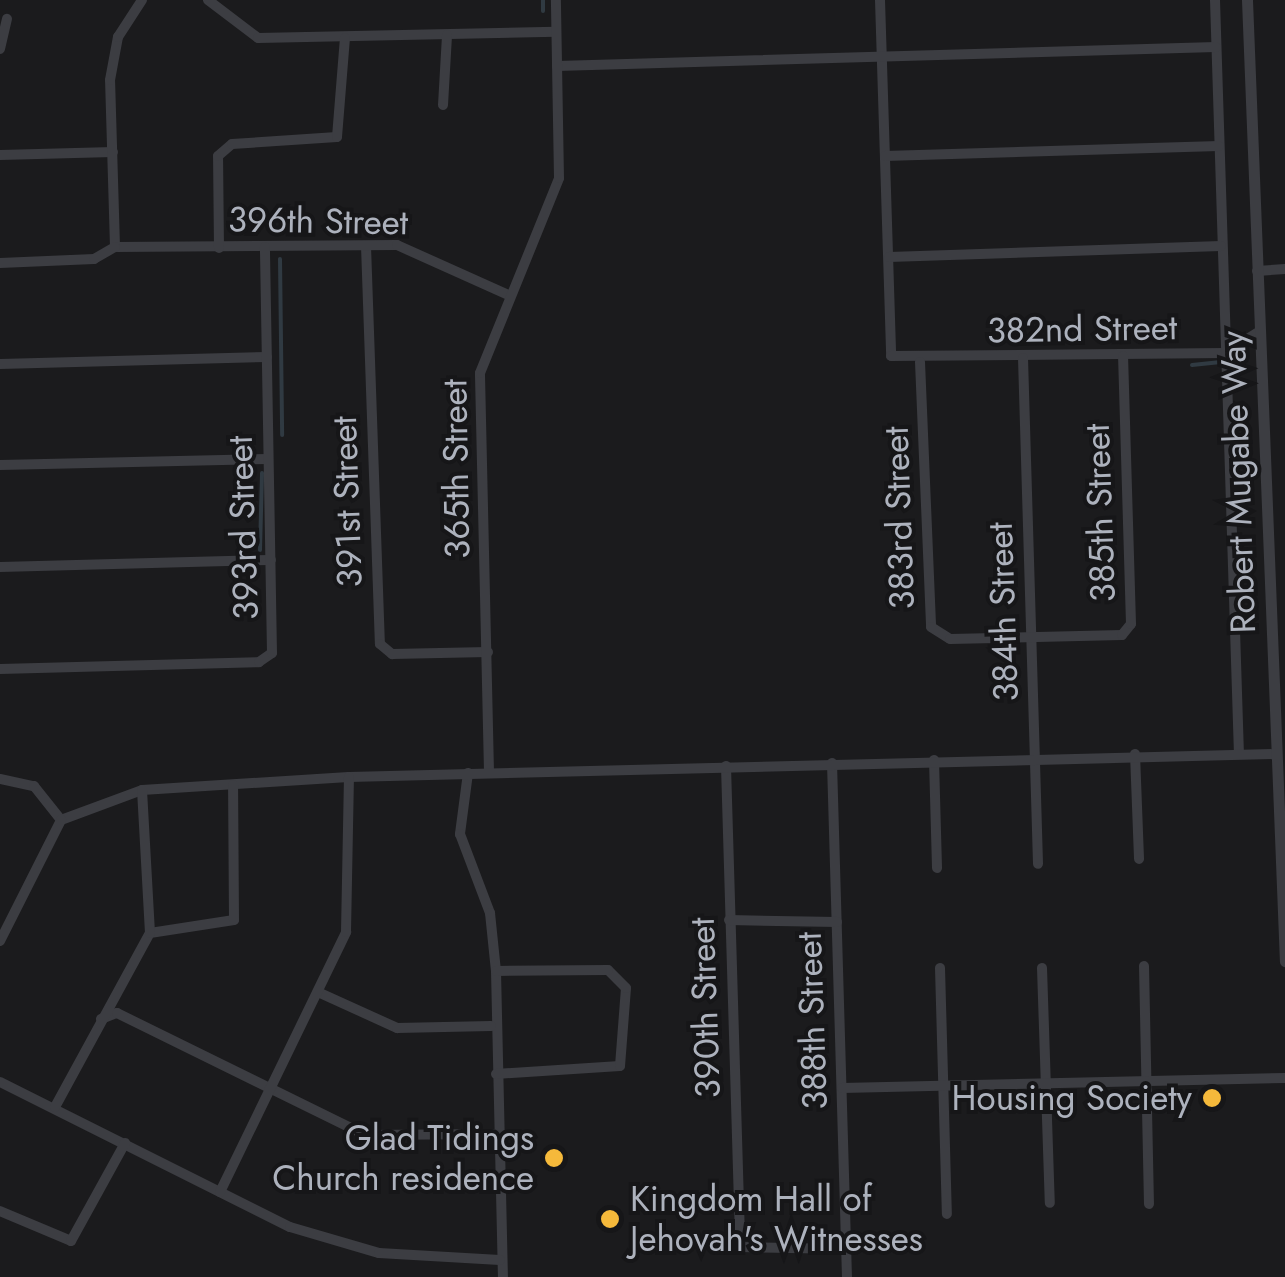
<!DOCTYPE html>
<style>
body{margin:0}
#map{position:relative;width:1285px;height:1277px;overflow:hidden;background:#1b1b1d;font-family:Jost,sans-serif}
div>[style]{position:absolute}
.stream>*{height:4px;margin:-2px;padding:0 2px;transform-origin:2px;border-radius:2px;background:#303a42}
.minor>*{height:10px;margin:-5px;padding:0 5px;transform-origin:5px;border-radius:5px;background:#3c3d42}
.tertiary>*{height:11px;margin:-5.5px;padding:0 5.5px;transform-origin:5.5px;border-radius:5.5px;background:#3c3d42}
.dots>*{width:28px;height:28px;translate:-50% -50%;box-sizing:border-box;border:5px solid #161618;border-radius:50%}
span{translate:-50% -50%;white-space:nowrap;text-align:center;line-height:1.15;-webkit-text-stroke:8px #161618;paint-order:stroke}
.street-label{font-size:35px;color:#adb2bd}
.poi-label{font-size:35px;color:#adb2bd}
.right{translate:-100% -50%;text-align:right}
.left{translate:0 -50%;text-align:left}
</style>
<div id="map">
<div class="stream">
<div style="left:543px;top:11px;width:11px;rotate:-90deg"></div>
<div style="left:280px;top:259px;width:176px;rotate:89.3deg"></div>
<div style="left:1192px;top:365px;width:29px;rotate:-6deg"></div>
<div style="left:260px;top:550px;width:77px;rotate:-88.5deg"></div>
</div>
<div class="minor">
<div style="left:208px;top:0;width:63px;rotate:37.2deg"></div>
<div style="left:258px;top:38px;width:298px;rotate:-1.2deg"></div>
<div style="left:880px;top:0;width:356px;rotate:88.2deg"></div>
<div style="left:891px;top:356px;width:334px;rotate:-0.5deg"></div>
<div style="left:1225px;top:353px;width:41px;rotate:-32.2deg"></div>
<div style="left:1215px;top:0;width:754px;rotate:88.18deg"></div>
<div style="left:0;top:49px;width:31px;rotate:-77deg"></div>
<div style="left:557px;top:66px;width:659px;rotate:-1.65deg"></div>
<div style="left:443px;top:105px;width:70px;rotate:-86.7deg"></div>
<div style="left:0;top:155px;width:113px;rotate:-1.5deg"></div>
<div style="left:885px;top:156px;width:334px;rotate:-1.7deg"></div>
<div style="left:366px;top:246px;width:398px;rotate:88deg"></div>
<div style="left:380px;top:644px;width:16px;rotate:40deg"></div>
<div style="left:392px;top:654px;width:96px;rotate:-1.2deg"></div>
<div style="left:115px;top:247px;width:282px;rotate:-0.4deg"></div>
<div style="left:397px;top:245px;width:122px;rotate:24.2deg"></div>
<div style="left:115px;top:247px;width:167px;rotate:-91.7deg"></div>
<div style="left:110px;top:80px;width:44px;rotate:-79.5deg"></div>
<div style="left:118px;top:37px;width:44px;rotate:-57deg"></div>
<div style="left:219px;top:248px;width:92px;rotate:-90.6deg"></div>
<div style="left:218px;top:156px;width:18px;rotate:-41deg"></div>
<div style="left:232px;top:144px;width:105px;rotate:-3.8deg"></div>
<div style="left:337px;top:137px;width:99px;rotate:-85.4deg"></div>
<div style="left:889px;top:257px;width:332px;rotate:-1.9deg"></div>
<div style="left:0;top:263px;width:94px;rotate:-2.4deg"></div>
<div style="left:94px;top:259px;width:24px;rotate:-30deg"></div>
<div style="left:1257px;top:271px;width:28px;rotate:-4deg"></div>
<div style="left:1023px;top:358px;width:506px;rotate:88.3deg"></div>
<div style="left:920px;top:362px;width:265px;rotate:87.6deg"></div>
<div style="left:931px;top:627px;width:22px;rotate:32deg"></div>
<div style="left:950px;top:639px;width:172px;rotate:-1.3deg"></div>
<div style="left:1122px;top:635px;width:14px;rotate:-51deg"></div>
<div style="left:1131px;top:624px;width:268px;rotate:-91.7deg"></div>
<div style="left:0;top:364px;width:267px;rotate:-1.5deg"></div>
<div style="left:0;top:465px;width:268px;rotate:-1.3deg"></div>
<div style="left:0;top:567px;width:271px;rotate:-1.5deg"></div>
<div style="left:0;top:669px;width:259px;rotate:-1.5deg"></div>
<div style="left:259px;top:662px;width:16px;rotate:-35deg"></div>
<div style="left:272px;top:653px;width:406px;rotate:-91deg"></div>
<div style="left:1135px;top:754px;width:105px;rotate:87.8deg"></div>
<div style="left:934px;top:760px;width:108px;rotate:88.4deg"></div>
<div style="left:832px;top:763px;width:514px;rotate:88.33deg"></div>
<div style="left:726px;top:766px;width:481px;rotate:88.3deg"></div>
<div style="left:740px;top:1247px;width:106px;rotate:1.1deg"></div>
<div style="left:489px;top:772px;width:399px;rotate:-91.3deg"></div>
<div style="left:480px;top:373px;width:210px;rotate:-67.9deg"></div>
<div style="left:559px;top:178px;width:178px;rotate:-91deg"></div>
<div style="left:468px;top:773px;width:62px;rotate:97.5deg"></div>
<div style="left:460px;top:834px;width:85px;rotate:69.2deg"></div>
<div style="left:490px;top:913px;width:58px;rotate:84.1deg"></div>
<div style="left:496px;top:971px;width:306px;rotate:88.7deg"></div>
<div style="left:0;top:779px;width:35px;rotate:12deg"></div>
<div style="left:34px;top:786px;width:43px;rotate:51.5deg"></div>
<div style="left:61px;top:820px;width:86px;rotate:-20.3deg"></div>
<div style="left:142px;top:790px;width:207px;rotate:-3.6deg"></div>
<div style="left:349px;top:777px;width:927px;rotate:-1.42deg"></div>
<div style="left:729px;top:920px;width:108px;rotate:1.1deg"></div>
<div style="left:150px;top:933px;width:85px;rotate:-8.8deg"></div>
<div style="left:234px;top:920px;width:135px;rotate:-90.4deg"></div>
<div style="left:0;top:941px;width:136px;rotate:-63.2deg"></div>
<div style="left:1144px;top:966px;width:238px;rotate:88.8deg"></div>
<div style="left:940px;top:968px;width:246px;rotate:88.4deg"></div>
<div style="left:1042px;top:968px;width:235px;rotate:88.1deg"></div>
<div style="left:320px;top:993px;width:85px;rotate:24.4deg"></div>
<div style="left:397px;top:1028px;width:94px;rotate:-1.2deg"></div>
<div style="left:101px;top:1019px;width:17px;rotate:-21deg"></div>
<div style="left:117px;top:1013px;width:276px;rotate:26.2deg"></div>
<div style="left:365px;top:1135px;width:130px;rotate:-0.4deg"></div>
<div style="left:496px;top:1074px;width:124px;rotate:-3.7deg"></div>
<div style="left:620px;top:1066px;width:78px;rotate:-85.6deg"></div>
<div style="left:626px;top:988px;width:25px;rotate:-135deg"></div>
<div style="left:608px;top:970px;width:112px;rotate:179.5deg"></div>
<div style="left:0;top:1082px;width:324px;rotate:26.6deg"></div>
<div style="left:290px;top:1227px;width:93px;rotate:16.3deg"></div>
<div style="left:379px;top:1253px;width:121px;rotate:3.3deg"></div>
<div style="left:842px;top:1088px;width:443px;rotate:-1.3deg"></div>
<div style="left:55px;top:1107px;width:198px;rotate:-61.4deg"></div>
<div style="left:150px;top:933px;width:143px;rotate:-93.2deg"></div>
<div style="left:220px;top:1192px;width:289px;rotate:-64.1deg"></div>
<div style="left:346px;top:932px;width:155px;rotate:-88.9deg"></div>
<div style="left:0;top:1211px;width:77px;rotate:22.9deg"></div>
<div style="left:71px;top:1241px;width:112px;rotate:-61.1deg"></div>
</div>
<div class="tertiary">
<div style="left:1247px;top:0;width:962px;rotate:87.74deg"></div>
</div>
<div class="dots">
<div style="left:1212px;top:1098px;background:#f5b93b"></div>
<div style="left:554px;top:1158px;background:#f5b93b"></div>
<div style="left:610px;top:1219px;background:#f5b93b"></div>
</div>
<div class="street-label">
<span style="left:318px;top:221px;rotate:1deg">396th Street</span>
<span style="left:1082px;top:329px;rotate:-1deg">382nd Street</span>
<span style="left:456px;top:469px;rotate:-91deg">365th Street</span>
<span style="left:1238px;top:482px;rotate:-92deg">Robert Mugabe Way</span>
<span style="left:347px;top:502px;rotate:-92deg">391st Street</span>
<span style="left:1100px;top:513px;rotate:-92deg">385th Street</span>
<span style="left:899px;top:518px;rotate:-92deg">383rd Street</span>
<span style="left:243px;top:528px;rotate:-92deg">393rd Street</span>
<span style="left:1003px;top:612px;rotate:-92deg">384th Street</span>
<span style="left:705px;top:1008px;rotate:-92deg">390th Street</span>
<span style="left:812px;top:1021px;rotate:-92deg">388th Street</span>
</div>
<div class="poi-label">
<span class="right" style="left:1192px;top:1098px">Housing Society</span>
<span class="right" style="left:534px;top:1158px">Glad Tidings<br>Church residence</span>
<span class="left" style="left:630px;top:1219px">Kingdom Hall of<br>Jehovah's Witnesses</span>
</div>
</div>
